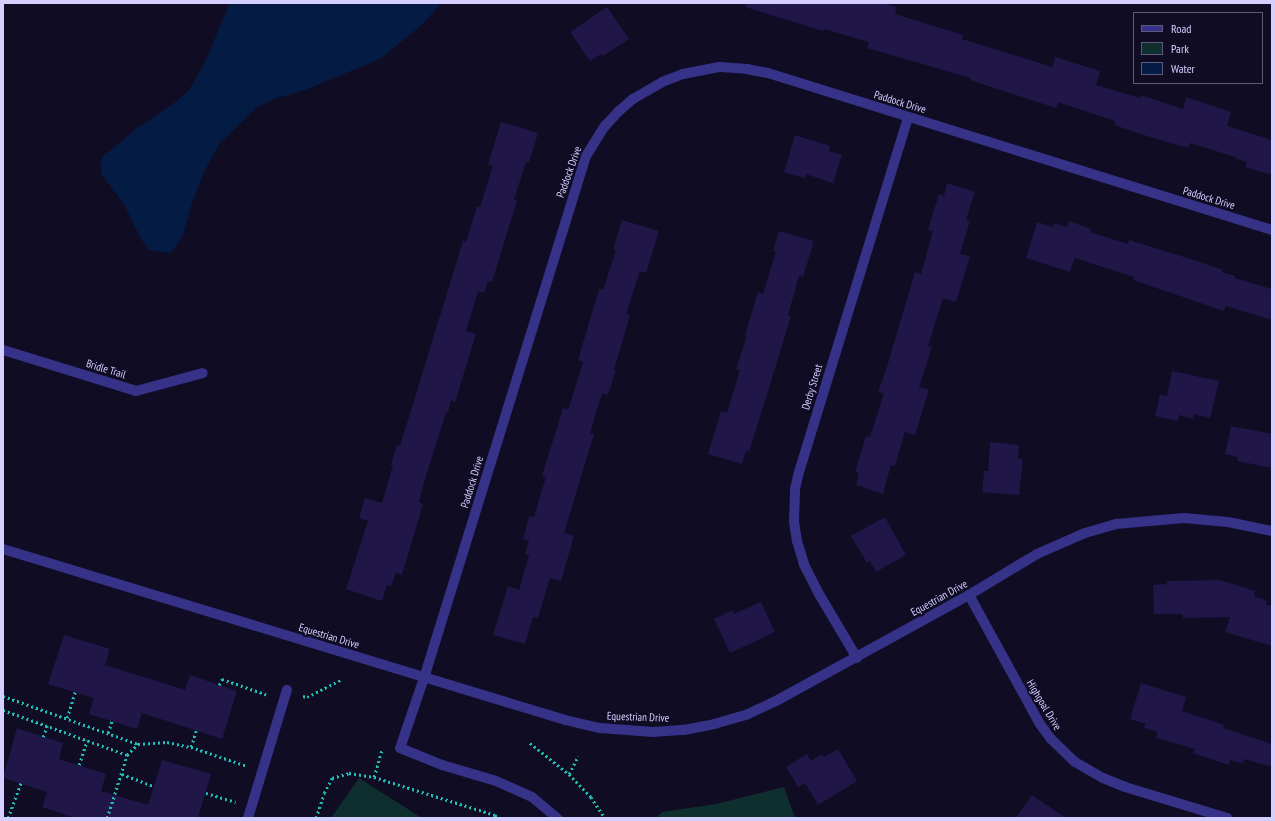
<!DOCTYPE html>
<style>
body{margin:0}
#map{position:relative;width:1275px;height:821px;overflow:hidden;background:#100c24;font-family:"PT Sans Narrow",sans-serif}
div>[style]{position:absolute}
.green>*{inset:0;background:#0e2f2e}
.water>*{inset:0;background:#041c44}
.building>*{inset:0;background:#201647}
.path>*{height:2.5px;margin-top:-1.25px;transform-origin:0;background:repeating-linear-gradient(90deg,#22c0b7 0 2px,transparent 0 5px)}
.lane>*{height:10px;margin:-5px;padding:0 5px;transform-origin:5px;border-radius:5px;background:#353288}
.street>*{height:10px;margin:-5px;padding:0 5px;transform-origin:5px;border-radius:5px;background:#353288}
span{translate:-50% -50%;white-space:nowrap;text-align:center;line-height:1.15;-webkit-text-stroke:4px #100c24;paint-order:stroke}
.street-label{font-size:11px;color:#d4cfff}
.frame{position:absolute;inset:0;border:4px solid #d4cfff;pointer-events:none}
.legend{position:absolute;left:1133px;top:12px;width:130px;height:72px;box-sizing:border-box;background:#100c24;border:1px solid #5e5a7c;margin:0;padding:5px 7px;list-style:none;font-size:12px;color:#d4cfff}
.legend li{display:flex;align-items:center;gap:8px;height:20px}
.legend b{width:20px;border:1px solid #5e5a7c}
</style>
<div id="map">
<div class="green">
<div style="clip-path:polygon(359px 778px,422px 818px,331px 818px)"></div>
<div style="clip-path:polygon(784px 787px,795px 818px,656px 818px,662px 812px,716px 804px)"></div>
</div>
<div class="water">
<div style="clip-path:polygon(230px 3px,441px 3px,423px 24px,380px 59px,305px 90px,274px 99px,256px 108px,219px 144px,204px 172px,193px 200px,183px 235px,171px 253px,149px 250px,141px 239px,125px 206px,102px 175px,100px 165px,103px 156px,135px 130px,177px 101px,189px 90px,204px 64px)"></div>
</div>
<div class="building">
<div style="clip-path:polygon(746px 3px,884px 3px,897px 7px,895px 14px,963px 35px,962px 39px,1052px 67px,1055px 57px,1100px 71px,1096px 85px,1140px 98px,1141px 95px,1183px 109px,1186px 97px,1231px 112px,1227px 126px,1272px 140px,1272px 175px,1245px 167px,1247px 162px,1235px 158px,1235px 157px,1190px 143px,1188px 148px,1150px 137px,1114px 125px,1115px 121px,1058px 102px,1056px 108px,970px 80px,971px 78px,867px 48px,869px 42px,824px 29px,823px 31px,745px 7px)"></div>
<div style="clip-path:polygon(607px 7px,629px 39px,603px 56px,601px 54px,590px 61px,570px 32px)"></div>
<div style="clip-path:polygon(501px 122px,538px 133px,529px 163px,526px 162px,514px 200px,517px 201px,492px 282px,488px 281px,484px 293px,478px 291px,466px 331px,476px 334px,455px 402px,451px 400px,448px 413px,446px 412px,422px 489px,419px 502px,423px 504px,402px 575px,396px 573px,391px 586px,387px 585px,382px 601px,346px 589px,368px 521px,359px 518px,365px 498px,382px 503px,393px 465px,391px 465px,397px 445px,400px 446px,463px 241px,466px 242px,477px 206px,480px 207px,493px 166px,488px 164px)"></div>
<div style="clip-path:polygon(795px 135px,830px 146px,829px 151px,842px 155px,833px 183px,806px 174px,805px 178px,784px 172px)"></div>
<div style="clip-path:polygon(947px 183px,975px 192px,966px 220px,970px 221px,960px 254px,970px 256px,956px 302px,943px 298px,928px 346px,932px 347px,919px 387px,929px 390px,915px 435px,905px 432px,895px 466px,891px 465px,883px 494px,856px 485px,859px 473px,855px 472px,866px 436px,870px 437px,884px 393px,878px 392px,886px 370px,915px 272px,921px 274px,933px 231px,928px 230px,939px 194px,944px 196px)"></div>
<div style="clip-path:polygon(622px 220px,659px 231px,646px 273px,640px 271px,626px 314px,630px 315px,614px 370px,616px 370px,608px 395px,602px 393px,590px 433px,594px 434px,564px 533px,574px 536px,561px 581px,550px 578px,538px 618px,533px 617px,525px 644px,493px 635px,508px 586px,519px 590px,529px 555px,525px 554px,529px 540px,523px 539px,529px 516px,534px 517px,546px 477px,542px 476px,563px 408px,568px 409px,572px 398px,583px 362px,578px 360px,599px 289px,603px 290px,616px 250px,613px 249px)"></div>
<div style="clip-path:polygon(1069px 221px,1091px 229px,1090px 232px,1128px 244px,1129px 240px,1194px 260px,1223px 270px,1222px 272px,1235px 276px,1235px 278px,1272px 289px,1272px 320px,1226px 306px,1224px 311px,1133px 280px,1134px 277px,1075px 258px,1070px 272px,1026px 258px,1037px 222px,1053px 227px,1054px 223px,1067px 227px)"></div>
<div style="clip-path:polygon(779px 231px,814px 241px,803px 277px,799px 276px,788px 315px,791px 316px,777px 362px,749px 452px,746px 451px,742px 464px,708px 454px,721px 411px,727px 413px,740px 370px,736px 369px,747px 335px,745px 335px,758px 292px,763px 294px,776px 252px,773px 251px)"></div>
<div style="clip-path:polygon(1172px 371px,1219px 381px,1210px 418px,1194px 414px,1193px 419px,1179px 415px,1178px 421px,1155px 416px,1160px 394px,1167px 396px)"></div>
<div style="clip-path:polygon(1231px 426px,1272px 434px,1272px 468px,1237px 461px,1238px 457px,1225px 454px)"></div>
<div style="clip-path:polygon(990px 442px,1019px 445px,1018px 458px,1023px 459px,1019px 495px,982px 492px,984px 471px,988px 471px)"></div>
<div style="clip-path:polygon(885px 517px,906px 555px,876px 572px,870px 561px,867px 563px,851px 536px)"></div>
<div style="clip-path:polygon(1220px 580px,1255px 591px,1254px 596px,1267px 601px,1266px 605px,1272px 606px,1272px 646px,1225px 632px,1230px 617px,1183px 618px,1183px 614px,1154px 614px,1153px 585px,1167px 584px,1167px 581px)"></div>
<div style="clip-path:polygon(761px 602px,775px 632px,730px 653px,714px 619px,733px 610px,734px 614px)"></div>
<div style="clip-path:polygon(64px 635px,110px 649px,105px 665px,185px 690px,190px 675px,237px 691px,222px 739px,142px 713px,137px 729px,89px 714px,94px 698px,48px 684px)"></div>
<div style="clip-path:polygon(1141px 683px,1186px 697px,1182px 711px,1224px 725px,1223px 728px,1272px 744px,1272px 767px,1244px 759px,1243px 764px,1230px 760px,1229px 765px,1193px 753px,1195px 749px,1156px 738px,1158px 732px,1144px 728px,1146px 724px,1130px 719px)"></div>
<div style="clip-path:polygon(17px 728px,63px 743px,59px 759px,106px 774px,101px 791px,148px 805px,162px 760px,211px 774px,198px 818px,76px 818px,42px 807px,47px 792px,3px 778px)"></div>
<div style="clip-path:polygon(838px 749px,857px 781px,818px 805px,805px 783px,798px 787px,786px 767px,807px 754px,811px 761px,822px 754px,824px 757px)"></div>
<div style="clip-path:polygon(1032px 795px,1066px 818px,1016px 818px)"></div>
</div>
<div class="path">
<div style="left:219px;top:685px;width:7px;rotate:-63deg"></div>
<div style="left:222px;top:679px;width:49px;rotate:19.2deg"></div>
<div style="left:3px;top:696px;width:143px;rotate:19.6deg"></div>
<div style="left:138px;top:744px;width:29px;rotate:-4deg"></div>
<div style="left:167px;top:742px;width:25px;rotate:12deg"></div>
<div style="left:191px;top:747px;width:59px;rotate:18.7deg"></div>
<div style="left:303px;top:696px;width:4px;rotate:14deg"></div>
<div style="left:307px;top:697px;width:39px;rotate:-27deg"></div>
<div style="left:3px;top:710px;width:132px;rotate:19.9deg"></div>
<div style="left:67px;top:718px;width:27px;rotate:-73deg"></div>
<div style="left:108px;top:733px;width:13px;rotate:-72deg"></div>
<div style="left:43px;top:737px;width:12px;rotate:-70deg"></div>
<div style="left:530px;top:743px;width:50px;rotate:38.5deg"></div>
<div style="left:569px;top:774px;width:32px;rotate:46deg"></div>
<div style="left:591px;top:797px;width:25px;rotate:56deg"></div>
<div style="left:191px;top:747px;width:17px;rotate:-73deg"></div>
<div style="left:79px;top:765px;width:26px;rotate:-72deg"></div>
<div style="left:122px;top:774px;width:34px;rotate:21deg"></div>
<div style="left:569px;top:774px;width:20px;rotate:-63deg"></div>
<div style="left:374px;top:777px;width:29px;rotate:-74deg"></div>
<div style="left:206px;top:793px;width:31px;rotate:17deg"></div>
<div style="left:8px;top:818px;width:37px;rotate:-70deg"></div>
<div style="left:72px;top:818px;width:1px;rotate:-45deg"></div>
<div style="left:107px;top:818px;width:66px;rotate:-72.4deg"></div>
<div style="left:127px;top:755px;width:16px;rotate:-45deg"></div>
<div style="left:316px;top:818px;width:26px;rotate:-72deg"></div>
<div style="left:324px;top:793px;width:17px;rotate:-62deg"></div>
<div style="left:332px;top:778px;width:18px;rotate:-16deg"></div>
<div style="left:349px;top:773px;width:25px;rotate:9deg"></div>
<div style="left:374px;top:777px;width:127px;rotate:17.4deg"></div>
<div style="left:495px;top:815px;width:6px;rotate:31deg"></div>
</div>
<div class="lane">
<div style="left:424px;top:678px;width:74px;rotate:108.9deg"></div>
<div style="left:400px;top:748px;width:45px;rotate:22deg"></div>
<div style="left:442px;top:765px;width:56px;rotate:16.5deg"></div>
<div style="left:496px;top:781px;width:39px;rotate:24deg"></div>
<div style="left:532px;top:797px;width:33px;rotate:40deg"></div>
<div style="left:248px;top:818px;width:134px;rotate:-73.1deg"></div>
</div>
<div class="street">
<div style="left:3px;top:350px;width:139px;rotate:17.1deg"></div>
<div style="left:136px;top:391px;width:69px;rotate:-15deg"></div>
<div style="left:3px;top:549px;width:587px;rotate:16.92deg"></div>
<div style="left:565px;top:720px;width:37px;rotate:13deg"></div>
<div style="left:601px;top:728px;width:52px;rotate:4.4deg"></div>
<div style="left:653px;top:732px;width:31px;rotate:-4deg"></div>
<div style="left:684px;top:730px;width:31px;rotate:-11deg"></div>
<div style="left:714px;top:724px;width:35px;rotate:-16deg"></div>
<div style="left:748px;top:714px;width:31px;rotate:-25deg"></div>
<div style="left:776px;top:701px;width:220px;rotate:-28.8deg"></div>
<div style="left:969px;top:595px;width:79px;rotate:-31.1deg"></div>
<div style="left:1037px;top:554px;width:52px;rotate:-23.6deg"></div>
<div style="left:1085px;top:533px;width:32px;rotate:-16deg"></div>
<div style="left:1116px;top:524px;width:68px;rotate:-5deg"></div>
<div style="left:1184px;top:518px;width:44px;rotate:5.2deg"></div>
<div style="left:1228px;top:522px;width:45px;rotate:11.6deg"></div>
<div style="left:969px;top:595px;width:147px;rotate:61.2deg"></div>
<div style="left:1040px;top:724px;width:19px;rotate:54deg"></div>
<div style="left:1051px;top:739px;width:33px;rotate:44deg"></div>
<div style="left:1075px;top:762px;width:32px;rotate:30deg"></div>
<div style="left:1103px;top:778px;width:24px;rotate:22deg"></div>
<div style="left:1125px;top:787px;width:107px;rotate:16.9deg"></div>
<div style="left:857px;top:658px;width:74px;rotate:-120.7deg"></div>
<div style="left:819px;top:594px;width:34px;rotate:-117deg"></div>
<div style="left:804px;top:564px;width:24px;rotate:-107deg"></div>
<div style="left:797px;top:541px;width:20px;rotate:-99deg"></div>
<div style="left:794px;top:521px;width:32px;rotate:-88deg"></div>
<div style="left:795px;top:489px;width:17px;rotate:-77deg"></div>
<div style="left:799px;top:472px;width:371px;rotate:-72.9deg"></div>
<div style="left:424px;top:678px;width:547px;rotate:-72.76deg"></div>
<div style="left:586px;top:156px;width:36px;rotate:-58deg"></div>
<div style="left:605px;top:126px;width:21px;rotate:-47deg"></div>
<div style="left:619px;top:111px;width:18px;rotate:-41deg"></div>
<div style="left:633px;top:99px;width:34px;rotate:-30deg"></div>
<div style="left:662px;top:82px;width:22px;rotate:-21deg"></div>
<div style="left:683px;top:74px;width:38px;rotate:-11deg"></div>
<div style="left:720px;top:67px;width:27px;rotate:4deg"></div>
<div style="left:747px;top:69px;width:21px;rotate:11deg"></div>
<div style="left:768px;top:73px;width:528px;rotate:17.3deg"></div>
</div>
<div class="street-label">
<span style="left:900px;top:102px;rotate:17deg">Paddock Drive</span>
<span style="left:569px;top:172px;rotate:-70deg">Paddock Drive</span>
<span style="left:1209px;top:198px;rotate:17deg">Paddock Drive</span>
<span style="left:106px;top:369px;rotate:17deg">Bridle Trail</span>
<span style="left:812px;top:387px;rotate:-73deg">Derby Street</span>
<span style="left:472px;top:482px;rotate:-73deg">Paddock Drive</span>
<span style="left:939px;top:598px;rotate:-29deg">Equestrian Drive</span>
<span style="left:329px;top:636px;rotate:17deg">Equestrian Drive</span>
<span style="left:1044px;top:705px;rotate:59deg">Highgoal Drive</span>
<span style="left:638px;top:717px;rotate:2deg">Equestrian Drive</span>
</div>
<div class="frame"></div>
<ul class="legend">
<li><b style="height:5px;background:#353288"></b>Road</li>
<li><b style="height:11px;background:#0e2f2e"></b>Park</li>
<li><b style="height:11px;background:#041c44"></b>Water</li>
</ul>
</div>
